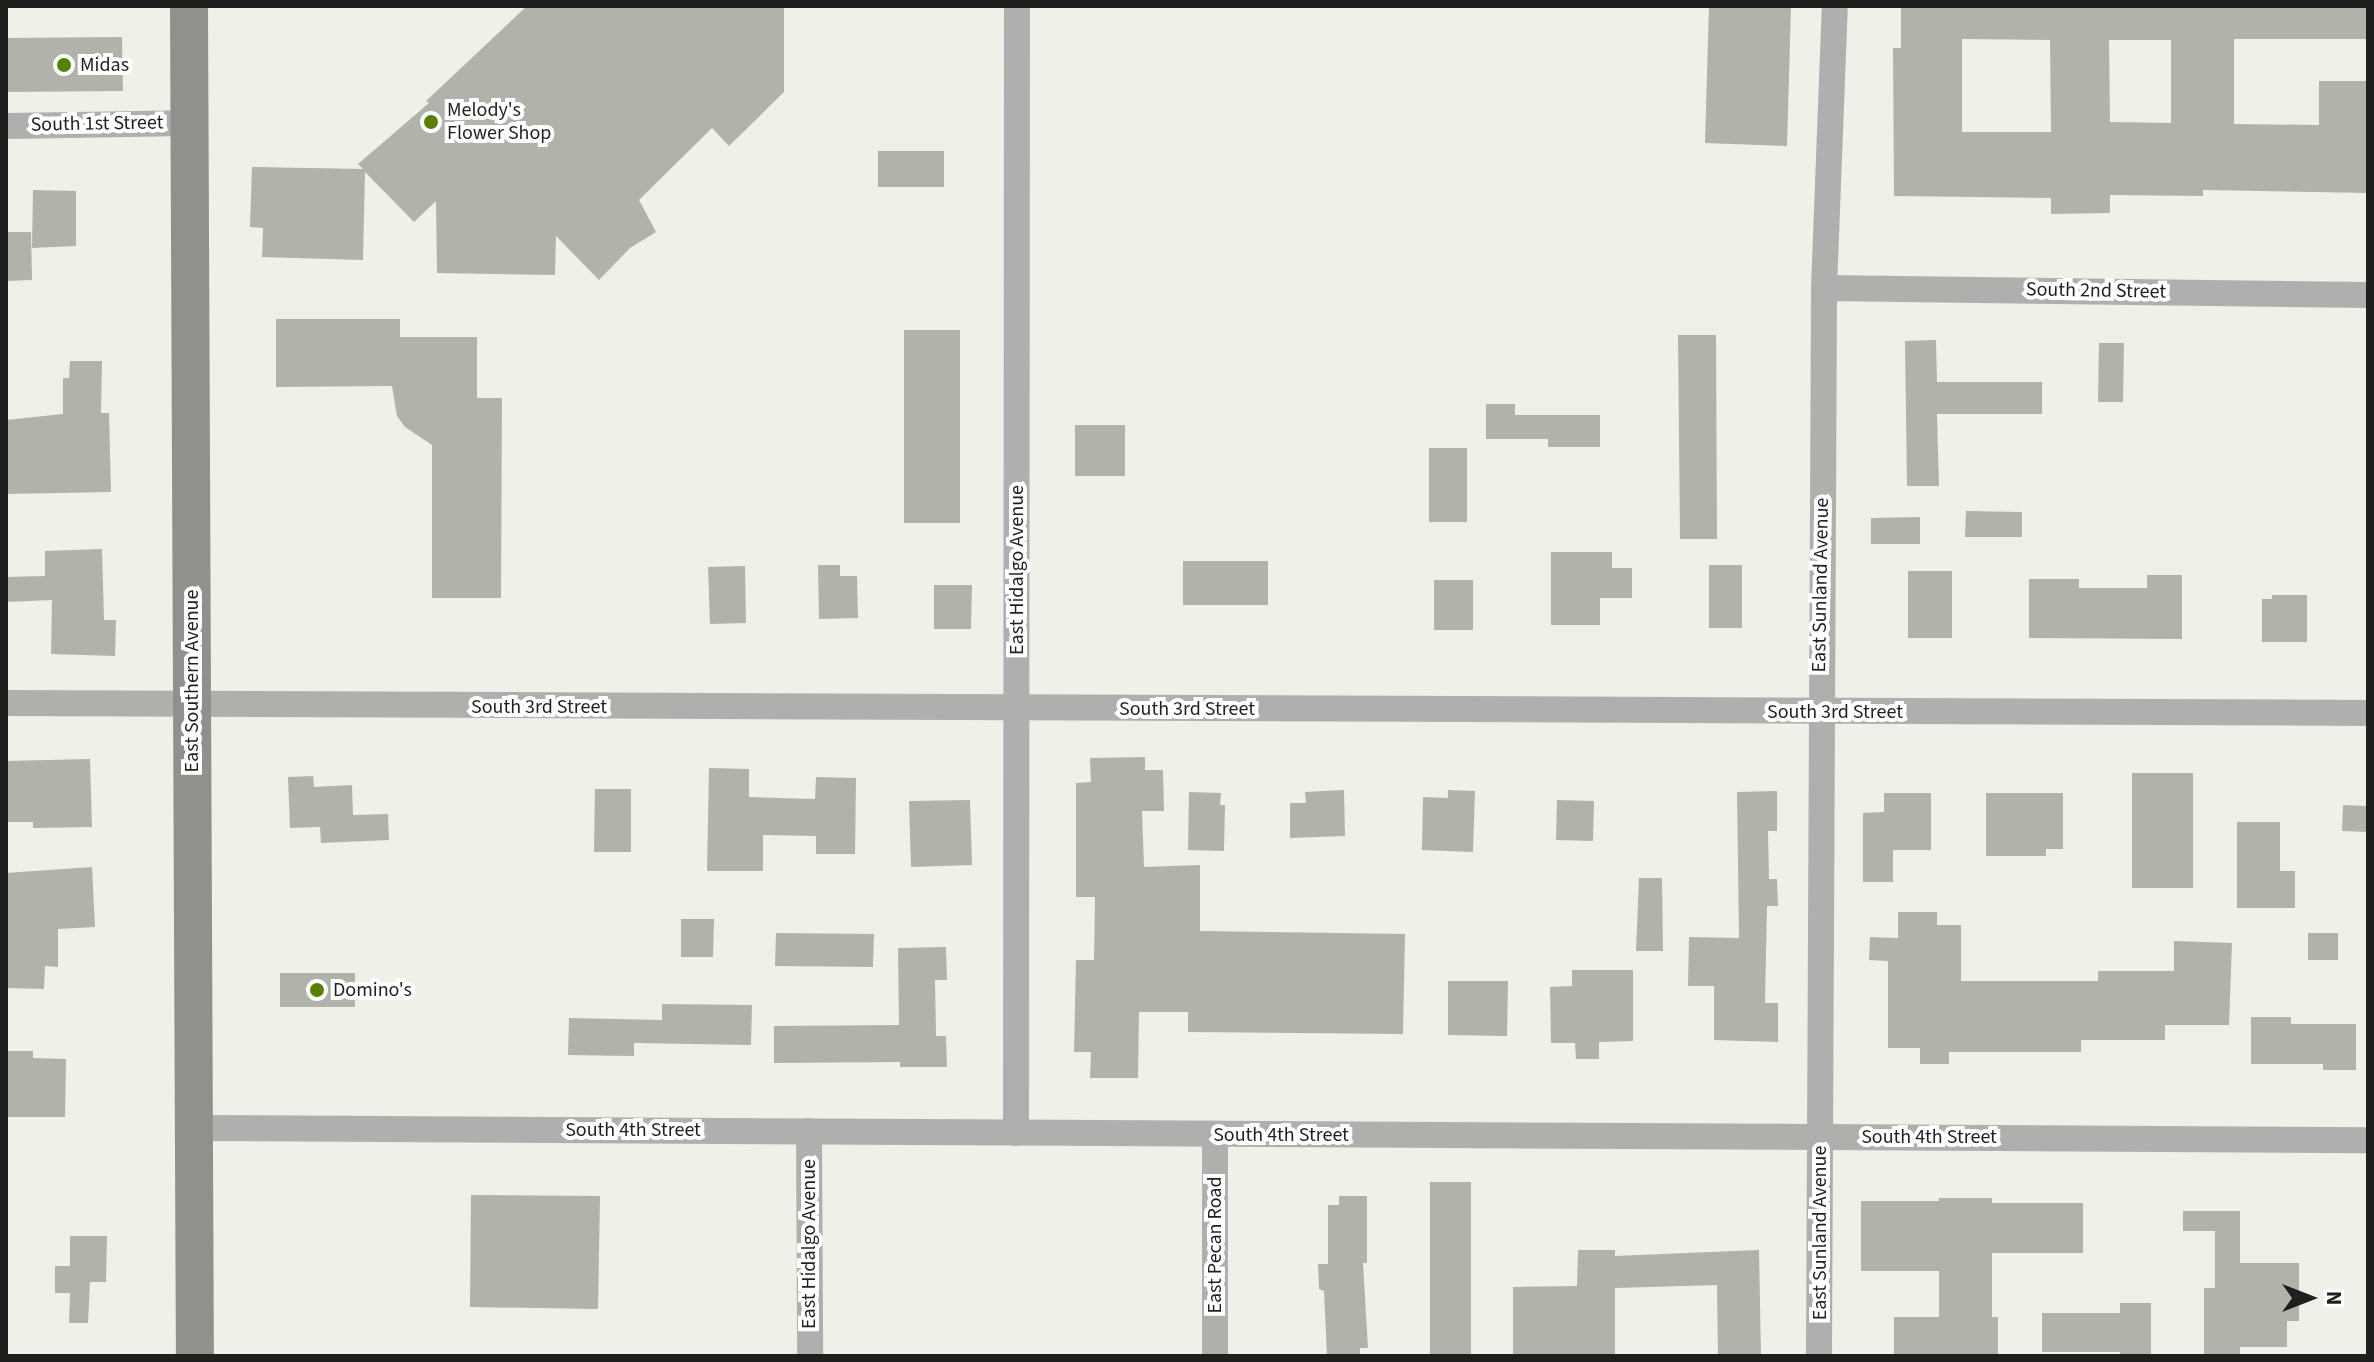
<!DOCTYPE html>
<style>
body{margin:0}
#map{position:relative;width:2374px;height:1362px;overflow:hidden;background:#edf1e8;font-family:"Source Sans 3",sans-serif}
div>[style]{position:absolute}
.building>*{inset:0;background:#afb3aa}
.minor>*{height:26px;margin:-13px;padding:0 13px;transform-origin:13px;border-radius:13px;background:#afb0ad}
.secondary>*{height:38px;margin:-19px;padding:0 19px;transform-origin:19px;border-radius:19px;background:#8f928c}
.dots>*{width:22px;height:22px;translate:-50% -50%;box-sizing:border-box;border:4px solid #fff;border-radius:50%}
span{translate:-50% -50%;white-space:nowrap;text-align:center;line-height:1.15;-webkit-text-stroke:8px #fff;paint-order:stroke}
.poi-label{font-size:20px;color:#1e201d}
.left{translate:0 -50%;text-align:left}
.street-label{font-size:20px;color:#1e201d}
.frame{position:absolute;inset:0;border:8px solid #1e201d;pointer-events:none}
.north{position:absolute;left:2270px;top:1258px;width:80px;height:80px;-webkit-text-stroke:6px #fff;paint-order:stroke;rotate:90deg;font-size:22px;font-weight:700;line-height:32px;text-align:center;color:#1e201d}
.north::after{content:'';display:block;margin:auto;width:28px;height:36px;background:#1e201d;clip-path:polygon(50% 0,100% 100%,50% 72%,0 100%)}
</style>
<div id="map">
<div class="building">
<div style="clip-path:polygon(527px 6px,784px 6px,784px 92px,729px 146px,712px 128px,639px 200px,656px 232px,630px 248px,599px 280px,556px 236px,555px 275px,437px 273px,436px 201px,414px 222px,365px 172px,363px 260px,262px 257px,263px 228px,250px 227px,252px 167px,363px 169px,358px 164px,429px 103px,426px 101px)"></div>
<div style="clip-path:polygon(1709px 6px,1791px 6px,1787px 146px,1705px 143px)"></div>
<div style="clip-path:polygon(evenodd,1901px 6px,2367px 6px,2367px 39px,2234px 39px,2234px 124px,2319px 125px,2319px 81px,2368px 81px,2368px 193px,2203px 190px,2203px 196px,2110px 195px,2110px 213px,2051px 214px,2051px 198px,1894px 196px,1893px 48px,1901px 48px,1901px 6px,1962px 39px,2050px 40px,2051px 132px,1962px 132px,1962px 39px,1901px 6px,2109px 40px,2171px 40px,2171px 123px,2110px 122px,2109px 40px)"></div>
<div style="clip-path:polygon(122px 37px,123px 91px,6px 92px,6px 38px)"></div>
<div style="clip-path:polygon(878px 151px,944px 151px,944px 187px,878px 187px)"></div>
<div style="clip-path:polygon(33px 190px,76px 191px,76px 246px,32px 248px)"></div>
<div style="clip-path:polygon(6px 232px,31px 232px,32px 280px,6px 281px)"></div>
<div style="clip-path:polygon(276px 319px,400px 319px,400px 337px,477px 337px,477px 398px,502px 398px,501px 598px,432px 598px,432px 445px,405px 427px,397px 416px,392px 386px,276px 387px)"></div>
<div style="clip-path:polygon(904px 330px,960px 330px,960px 523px,904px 523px)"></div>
<div style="clip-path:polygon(1678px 335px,1716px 335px,1717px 539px,1680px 539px)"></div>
<div style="clip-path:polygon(1936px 340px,1937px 382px,2042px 382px,2042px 414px,1937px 414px,1939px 486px,1907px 486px,1905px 341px)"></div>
<div style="clip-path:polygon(2099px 343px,2124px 343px,2123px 402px,2098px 402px)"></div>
<div style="clip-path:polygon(70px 361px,102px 361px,101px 413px,109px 413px,111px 492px,6px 494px,6px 420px,63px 414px,63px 378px,69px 378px)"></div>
<div style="clip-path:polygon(1486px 404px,1515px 404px,1515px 415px,1600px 415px,1600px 447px,1548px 447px,1548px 439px,1486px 439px)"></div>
<div style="clip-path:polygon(1075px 425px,1125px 425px,1125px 476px,1075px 476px)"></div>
<div style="clip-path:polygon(1429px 448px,1467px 448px,1467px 522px,1429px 522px)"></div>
<div style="clip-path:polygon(1966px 511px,2022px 512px,2022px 537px,1965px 537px)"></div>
<div style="clip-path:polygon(1920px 517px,1920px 544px,1871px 544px,1871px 518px)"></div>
<div style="clip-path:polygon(102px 549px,104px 620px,116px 620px,115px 656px,51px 654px,52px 600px,6px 602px,6px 577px,45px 576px,45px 551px)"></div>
<div style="clip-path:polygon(1551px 552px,1612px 552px,1612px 568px,1632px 568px,1632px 598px,1600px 598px,1600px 625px,1551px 625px)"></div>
<div style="clip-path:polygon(1183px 561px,1268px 561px,1268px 605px,1183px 605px)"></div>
<div style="clip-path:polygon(818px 565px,840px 565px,840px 576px,857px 576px,858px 618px,819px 619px)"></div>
<div style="clip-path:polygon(1709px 565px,1742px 565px,1742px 628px,1709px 628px)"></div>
<div style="clip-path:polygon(745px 566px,746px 623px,710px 624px,708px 567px)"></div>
<div style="clip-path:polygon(1908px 571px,1952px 571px,1952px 638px,1908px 638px)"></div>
<div style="clip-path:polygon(2147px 575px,2182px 575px,2182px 639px,2029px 638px,2029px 579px,2079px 579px,2079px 588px,2147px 588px)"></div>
<div style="clip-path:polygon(1434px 580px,1473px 580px,1473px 630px,1434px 630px)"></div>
<div style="clip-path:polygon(934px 585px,972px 585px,971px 629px,934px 629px)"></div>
<div style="clip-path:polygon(2272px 595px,2307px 595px,2307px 642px,2262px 642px,2262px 599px,2272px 599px)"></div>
<div style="clip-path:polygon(1145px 757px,1145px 770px,1163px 770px,1164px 811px,1142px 811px,1144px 867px,1200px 865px,1200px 931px,1405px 934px,1403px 1034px,1188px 1032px,1188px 1012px,1139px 1012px,1138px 1078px,1090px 1078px,1091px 1052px,1074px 1052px,1076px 960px,1094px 960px,1095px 897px,1076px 897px,1076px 783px,1091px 782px,1090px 758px)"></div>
<div style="clip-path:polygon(90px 759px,92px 827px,33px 828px,33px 822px,6px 822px,6px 761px)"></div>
<div style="clip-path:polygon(709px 768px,749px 769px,749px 797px,815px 799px,816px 777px,856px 778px,855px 854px,816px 854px,816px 836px,763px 835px,763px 871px,707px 871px)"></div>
<div style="clip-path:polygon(2132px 773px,2193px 773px,2193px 888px,2132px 888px)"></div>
<div style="clip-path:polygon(313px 776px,314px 787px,352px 785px,353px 815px,388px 814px,389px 840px,321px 843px,320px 827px,290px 828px,288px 777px)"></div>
<div style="clip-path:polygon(595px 789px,631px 789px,631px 852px,594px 852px)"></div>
<div style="clip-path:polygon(1344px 790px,1345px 836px,1290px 838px,1290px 803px,1306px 803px,1305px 792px)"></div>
<div style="clip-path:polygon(1448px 790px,1475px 791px,1473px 852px,1422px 850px,1423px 797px,1448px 798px)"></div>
<div style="clip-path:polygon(1777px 791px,1777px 831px,1768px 831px,1769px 879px,1777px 879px,1778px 906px,1767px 906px,1765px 1003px,1778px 1003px,1778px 1042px,1714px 1040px,1714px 986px,1688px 986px,1689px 937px,1739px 938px,1737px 792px)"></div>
<div style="clip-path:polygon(1189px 792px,1221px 793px,1220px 805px,1225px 805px,1224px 851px,1188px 850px)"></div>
<div style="clip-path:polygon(1884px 793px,1931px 793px,1931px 850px,1893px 850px,1893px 882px,1863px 882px,1863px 813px,1884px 812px)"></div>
<div style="clip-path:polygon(1986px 793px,2063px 793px,2063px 849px,2046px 849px,2046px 856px,1986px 856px)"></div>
<div style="clip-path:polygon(970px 800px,972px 865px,911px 867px,909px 801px)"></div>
<div style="clip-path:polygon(1557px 800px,1594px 801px,1593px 841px,1556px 840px)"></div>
<div style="clip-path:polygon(2343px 805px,2368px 806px,2368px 832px,2342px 831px)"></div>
<div style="clip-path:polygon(2237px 822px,2280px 822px,2280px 871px,2295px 871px,2295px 908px,2237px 908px)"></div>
<div style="clip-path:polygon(92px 867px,95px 927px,58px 929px,58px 967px,45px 966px,44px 989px,6px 988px,6px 873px)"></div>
<div style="clip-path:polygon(1639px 878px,1662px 878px,1663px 951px,1636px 951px)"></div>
<div style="clip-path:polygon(1898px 912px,1937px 912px,1937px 925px,1961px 925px,1961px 981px,2098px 981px,2098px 971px,2174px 971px,2174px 941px,2232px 943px,2229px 1025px,2165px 1025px,2165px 1040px,2081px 1040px,2081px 1052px,1949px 1052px,1949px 1064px,1920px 1064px,1920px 1048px,1888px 1048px,1888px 961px,1869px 960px,1870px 937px,1898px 938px)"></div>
<div style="clip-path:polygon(681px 919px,714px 919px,713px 957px,681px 957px)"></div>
<div style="clip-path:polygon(776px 933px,874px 934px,873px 967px,775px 966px)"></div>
<div style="clip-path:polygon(2308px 933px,2338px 933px,2338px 960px,2308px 960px)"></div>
<div style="clip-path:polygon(946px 947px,947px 980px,935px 980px,936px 1036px,946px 1036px,947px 1067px,900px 1067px,900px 1062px,774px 1063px,774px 1026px,899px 1025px,898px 948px)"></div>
<div style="clip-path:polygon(1572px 970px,1633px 970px,1633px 1041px,1599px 1042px,1599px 1059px,1576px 1059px,1575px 1043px,1551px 1043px,1550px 987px,1572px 986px)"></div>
<div style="clip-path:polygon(280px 973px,355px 973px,355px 1007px,280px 1007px)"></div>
<div style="clip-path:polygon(1448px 981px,1508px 981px,1507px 1036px,1448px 1035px)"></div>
<div style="clip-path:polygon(662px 1004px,752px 1005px,751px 1045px,634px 1043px,634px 1056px,568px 1055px,569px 1018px,662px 1020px)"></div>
<div style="clip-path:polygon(2251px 1017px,2291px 1017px,2291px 1024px,2356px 1024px,2356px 1070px,2323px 1070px,2323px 1064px,2251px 1064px)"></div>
<div style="clip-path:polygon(6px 1051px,33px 1051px,33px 1058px,66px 1059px,65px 1117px,6px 1117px)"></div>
<div style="clip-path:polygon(1430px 1182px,1471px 1182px,1471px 1356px,1430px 1356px)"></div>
<div style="clip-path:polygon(471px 1195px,600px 1196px,598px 1309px,470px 1307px)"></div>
<div style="clip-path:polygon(1339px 1196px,1367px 1196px,1367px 1263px,1363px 1263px,1368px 1348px,1360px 1348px,1360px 1356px,1327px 1356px,1324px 1291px,1319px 1289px,1318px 1264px,1328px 1264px,1328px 1205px,1339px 1205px)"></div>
<div style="clip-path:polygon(1939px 1198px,1992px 1198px,1992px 1203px,2083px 1203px,2083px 1253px,1992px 1253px,1992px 1317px,1998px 1317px,1998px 1356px,1894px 1356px,1894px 1317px,1939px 1317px,1939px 1271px,1861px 1271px,1861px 1201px,1939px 1201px)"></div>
<div style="clip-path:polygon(2183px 1211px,2240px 1211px,2240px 1263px,2299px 1263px,2299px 1321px,2287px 1321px,2287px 1347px,2240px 1347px,2240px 1356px,2204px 1356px,2204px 1288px,2215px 1288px,2215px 1231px,2183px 1231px)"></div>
<div style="clip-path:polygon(70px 1236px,107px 1236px,106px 1282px,90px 1282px,88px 1323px,69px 1323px,70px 1293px,55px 1293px,55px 1266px,70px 1266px)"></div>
<div style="clip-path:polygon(1578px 1250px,1615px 1250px,1615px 1256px,1759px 1250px,1761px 1356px,1718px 1356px,1717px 1285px,1615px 1288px,1615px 1356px,1513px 1356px,1513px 1287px,1577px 1286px)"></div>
<div style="clip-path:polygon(2120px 1303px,2151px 1303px,2151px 1356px,2120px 1356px,2120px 1352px,2042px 1352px,2042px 1313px,2120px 1313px)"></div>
</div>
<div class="minor">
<div style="left:6px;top:126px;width:183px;rotate:-0.9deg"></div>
<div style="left:1824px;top:288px;width:544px;rotate:0.74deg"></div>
<div style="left:6px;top:703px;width:2362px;rotate:0.24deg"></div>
<div style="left:195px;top:1128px;width:2173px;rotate:0.32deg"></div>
<div style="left:809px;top:1131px;width:225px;rotate:89.7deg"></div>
<div style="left:1016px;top:1133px;width:1127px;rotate:-89.95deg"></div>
<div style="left:1215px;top:1135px;width:221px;rotate:90deg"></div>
<div style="left:1819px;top:1356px;width:1068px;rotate:-89.73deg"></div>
<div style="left:1824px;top:288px;width:282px;rotate:-87.8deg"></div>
</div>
<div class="secondary">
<div style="left:189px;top:6px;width:1350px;rotate:89.75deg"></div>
</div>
<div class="dots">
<div style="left:64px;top:65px;background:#578000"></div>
<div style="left:431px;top:122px;background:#578000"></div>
<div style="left:317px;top:990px;background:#578000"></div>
</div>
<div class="poi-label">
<span class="left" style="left:80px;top:65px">Midas</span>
<span class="left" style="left:447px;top:122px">Melody's<br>Flower Shop</span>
<span class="left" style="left:333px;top:990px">Domino's</span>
</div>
<div class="street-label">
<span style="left:97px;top:124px;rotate:-1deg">South 1st Street</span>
<span style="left:2096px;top:291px;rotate:1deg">South 2nd Street</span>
<span style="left:1017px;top:570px;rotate:-90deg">East Hidalgo Avenue</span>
<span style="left:1821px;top:585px;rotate:-89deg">East Sunland Avenue</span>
<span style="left:192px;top:681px;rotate:-90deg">East Southern Avenue</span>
<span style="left:539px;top:707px">South 3rd Street</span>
<span style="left:1187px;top:709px">South 3rd Street</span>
<span style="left:1835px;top:712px">South 3rd Street</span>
<span style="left:633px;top:1130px">South 4th Street</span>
<span style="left:1281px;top:1135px">South 4th Street</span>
<span style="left:1929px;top:1137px">South 4th Street</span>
<span style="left:1820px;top:1233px;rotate:-90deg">East Sunland Avenue</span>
<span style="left:809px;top:1244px;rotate:-90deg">East Hidalgo Avenue</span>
<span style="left:1215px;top:1245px;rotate:-90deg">East Pecan Road</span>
</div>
<div class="frame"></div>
<div class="north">N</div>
</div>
